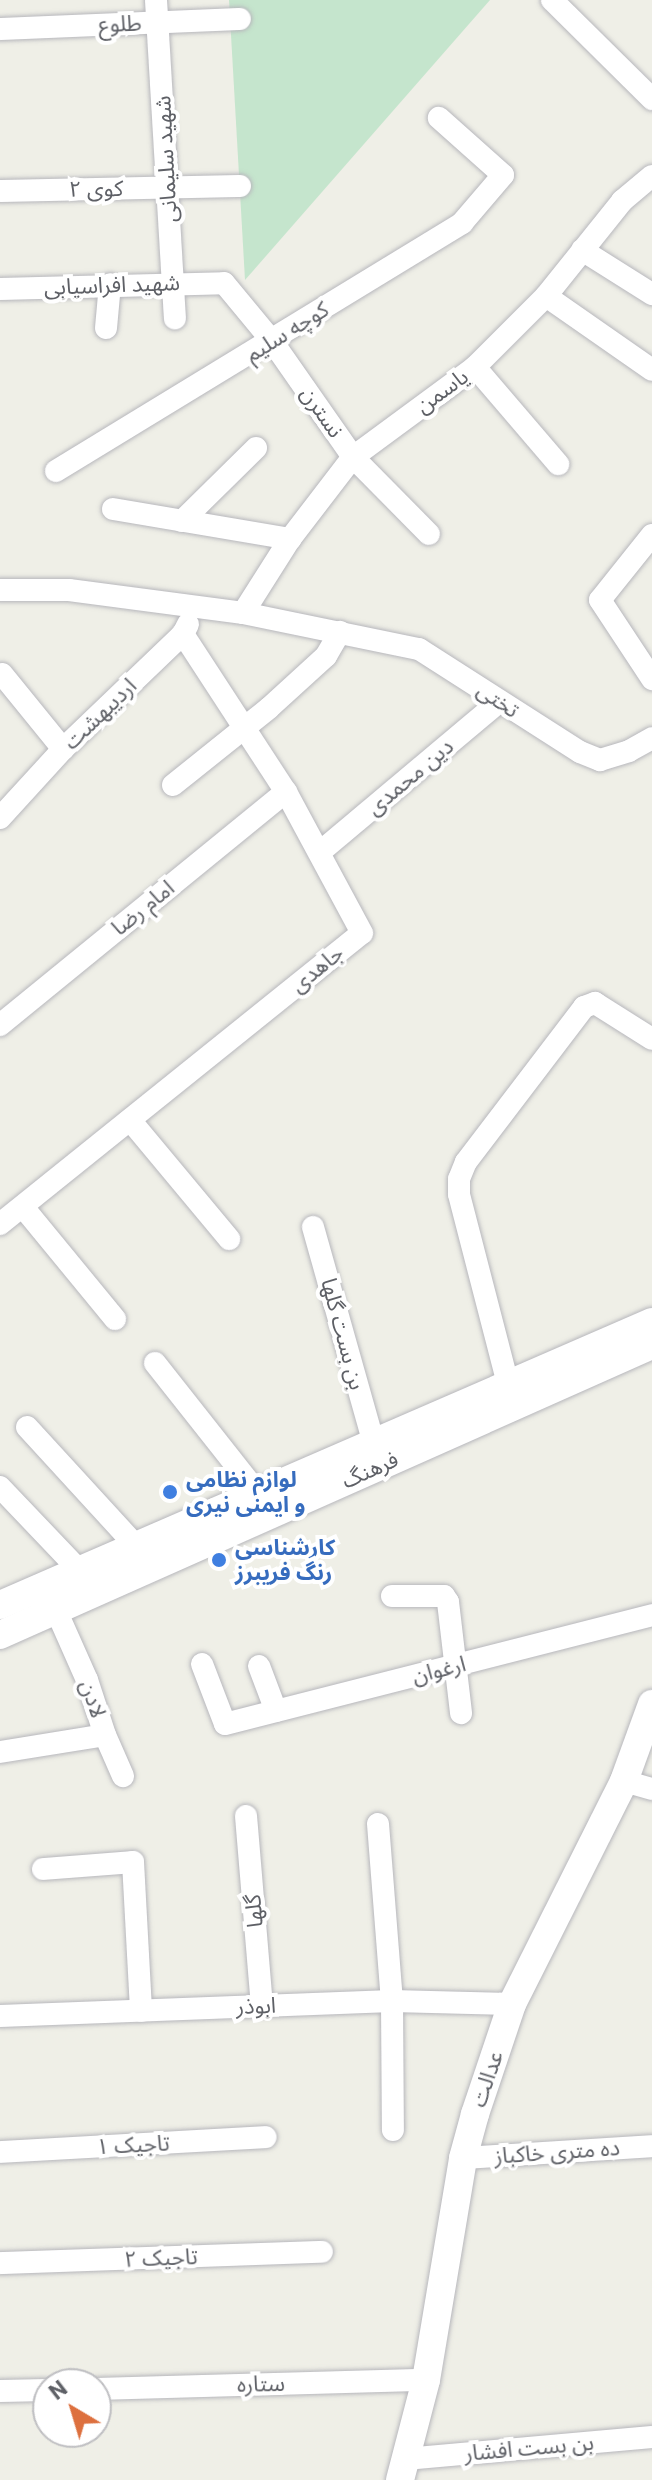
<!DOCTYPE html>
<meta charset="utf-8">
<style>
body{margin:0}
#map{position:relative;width:652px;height:2480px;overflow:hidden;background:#efefe7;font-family:Roboto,"Noto Sans Arabic",sans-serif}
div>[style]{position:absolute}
.green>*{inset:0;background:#c5e5cd}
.roads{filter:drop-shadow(0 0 2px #b7b7bc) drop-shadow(0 0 2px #b7b7bc)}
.minor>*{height:22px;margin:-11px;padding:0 11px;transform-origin:11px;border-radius:11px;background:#fff}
.tertiary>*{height:28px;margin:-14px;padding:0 14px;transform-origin:14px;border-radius:14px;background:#fff}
.dots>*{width:22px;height:22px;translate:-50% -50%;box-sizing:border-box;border:4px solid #fff;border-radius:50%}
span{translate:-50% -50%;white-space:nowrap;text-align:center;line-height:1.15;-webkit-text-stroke:8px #fff;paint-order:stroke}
.street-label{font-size:22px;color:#5e6066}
.shop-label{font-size:22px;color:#366cbe;font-weight:700}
.left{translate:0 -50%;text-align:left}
.north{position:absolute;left:32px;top:2368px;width:80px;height:80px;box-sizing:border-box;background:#fff;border:2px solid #bfbfc2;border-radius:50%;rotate:322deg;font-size:22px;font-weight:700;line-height:32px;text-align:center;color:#5e6066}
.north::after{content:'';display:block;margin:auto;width:28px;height:36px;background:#dd703e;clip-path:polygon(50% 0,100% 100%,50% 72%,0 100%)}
</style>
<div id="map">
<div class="green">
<div style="clip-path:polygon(229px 0,490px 0,245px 280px)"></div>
</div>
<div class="roads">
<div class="minor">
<div style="left:156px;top:0;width:319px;rotate:86.6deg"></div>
<div style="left:552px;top:0;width:141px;rotate:44.7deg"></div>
<div style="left:0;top:29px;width:240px;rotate:-2.4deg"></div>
<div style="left:0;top:191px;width:240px;rotate:-1.2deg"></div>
<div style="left:582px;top:250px;width:83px;rotate:32.2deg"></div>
<div style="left:0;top:289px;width:224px;rotate:-1.5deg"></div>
<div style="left:224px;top:283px;width:75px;rotate:50.4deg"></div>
<div style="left:272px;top:341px;width:141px;rotate:55.1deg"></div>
<div style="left:353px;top:457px;width:108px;rotate:45.4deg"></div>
<div style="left:546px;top:296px;width:129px;rotate:34.9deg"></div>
<div style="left:106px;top:328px;width:44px;rotate:-84.8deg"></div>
<div style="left:475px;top:367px;width:128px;rotate:49.4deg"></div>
<div style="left:56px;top:471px;width:476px;rotate:-31.4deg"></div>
<div style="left:462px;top:223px;width:63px;rotate:-49.5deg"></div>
<div style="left:503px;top:175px;width:86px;rotate:-138.3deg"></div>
<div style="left:113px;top:509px;width:180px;rotate:9.6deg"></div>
<div style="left:182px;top:521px;width:104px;rotate:-44.6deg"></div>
<div style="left:652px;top:535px;width:83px;rotate:128.7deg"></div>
<div style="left:600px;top:600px;width:95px;rotate:56.6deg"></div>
<div style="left:0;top:590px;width:69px"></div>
<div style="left:69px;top:590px;width:176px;rotate:7.5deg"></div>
<div style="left:243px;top:613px;width:180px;rotate:11.6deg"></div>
<div style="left:419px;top:649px;width:191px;rotate:32.6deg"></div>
<div style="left:580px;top:752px;width:22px;rotate:22deg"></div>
<div style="left:600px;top:760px;width:30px;rotate:-17deg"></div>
<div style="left:629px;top:751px;width:26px;rotate:-29deg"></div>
<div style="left:243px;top:613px;width:88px;rotate:-57.6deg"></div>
<div style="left:290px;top:539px;width:103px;rotate:-52.5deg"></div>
<div style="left:353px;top:457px;width:152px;rotate:-36.4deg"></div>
<div style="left:475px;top:367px;width:100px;rotate:-45deg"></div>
<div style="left:546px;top:296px;width:122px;rotate:-51.3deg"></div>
<div style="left:622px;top:201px;width:39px;rotate:-40deg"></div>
<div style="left:2px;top:674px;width:97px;rotate:50.9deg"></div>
<div style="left:173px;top:785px;width:123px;rotate:-38.7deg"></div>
<div style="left:269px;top:708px;width:77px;rotate:-42.4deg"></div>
<div style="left:326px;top:656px;width:28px;rotate:-60deg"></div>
<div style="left:0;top:818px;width:93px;rotate:-47.6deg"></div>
<div style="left:63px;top:749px;width:166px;rotate:-43.8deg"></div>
<div style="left:183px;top:634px;width:11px;rotate:-63deg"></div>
<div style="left:320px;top:852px;width:234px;rotate:-40deg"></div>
<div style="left:0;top:1025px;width:369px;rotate:-39.2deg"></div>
<div style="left:130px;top:1120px;width:155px;rotate:50.2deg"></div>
<div style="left:23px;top:1207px;width:145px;rotate:50.6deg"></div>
<div style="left:0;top:1224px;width:464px;rotate:-38.8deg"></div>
<div style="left:362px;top:933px;width:160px;rotate:-118.3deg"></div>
<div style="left:286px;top:792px;width:189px;rotate:-123.1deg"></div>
<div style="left:313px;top:1227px;width:222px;rotate:74.3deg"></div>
<div style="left:155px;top:1363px;width:163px;rotate:51.7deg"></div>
<div style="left:508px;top:1384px;width:196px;rotate:-104.5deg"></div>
<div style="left:459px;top:1194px;width:15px;rotate:-90deg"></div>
<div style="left:459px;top:1179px;width:18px;rotate:-68deg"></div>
<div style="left:466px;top:1162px;width:195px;rotate:-52.7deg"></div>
<div style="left:584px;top:1007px;width:12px;rotate:-20deg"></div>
<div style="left:595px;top:1003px;width:67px;rotate:32.3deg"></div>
<div style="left:27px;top:1427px;width:160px;rotate:47.5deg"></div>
<div style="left:0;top:1487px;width:115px;rotate:46.4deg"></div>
<div style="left:392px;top:1596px;width:52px"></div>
<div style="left:444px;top:1596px;width:7px;rotate:56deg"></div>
<div style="left:448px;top:1602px;width:112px;rotate:83.3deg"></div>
<div style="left:202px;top:1664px;width:64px;rotate:69deg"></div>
<div style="left:225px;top:1724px;width:441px;rotate:-14.3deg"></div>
<div style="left:259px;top:1666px;width:48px;rotate:69.3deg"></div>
<div style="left:105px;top:1735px;width:45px;rotate:66.3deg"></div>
<div style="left:0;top:1752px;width:106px;rotate:-9.2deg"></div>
<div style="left:105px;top:1735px;width:58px;rotate:-108.1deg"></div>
<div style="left:87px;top:1680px;width:77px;rotate:-113.9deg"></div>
<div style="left:624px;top:1781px;width:29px;rotate:16deg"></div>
<div style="left:246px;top:1816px;width:191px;rotate:85.2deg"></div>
<div style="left:378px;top:1824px;width:178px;rotate:85.5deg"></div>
<div style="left:392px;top:2001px;width:129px;rotate:89.6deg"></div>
<div style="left:43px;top:1869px;width:90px;rotate:-4.4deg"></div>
<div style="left:133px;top:1862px;width:149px;rotate:86.9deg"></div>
<div style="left:0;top:2016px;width:392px;rotate:-2.2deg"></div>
<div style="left:392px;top:2001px;width:120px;rotate:1.4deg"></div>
<div style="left:0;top:2152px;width:266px;rotate:-3.2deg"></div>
<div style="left:463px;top:2158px;width:189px;rotate:-3.6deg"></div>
<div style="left:0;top:2263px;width:322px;rotate:-2deg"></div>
<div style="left:96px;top:2389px;width:330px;rotate:-1.6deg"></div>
<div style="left:0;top:2391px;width:48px;rotate:-1.2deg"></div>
<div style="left:405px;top:2459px;width:248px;rotate:-5.1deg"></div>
</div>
<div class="tertiary">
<div style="left:0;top:1605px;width:711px;rotate:-23.46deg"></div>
<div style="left:0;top:1635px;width:714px;rotate:-23.98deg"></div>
<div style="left:400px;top:2480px;width:103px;rotate:-75.4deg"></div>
<div style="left:426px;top:2380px;width:225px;rotate:-80.5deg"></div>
<div style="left:463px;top:2158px;width:46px;rotate:-74.7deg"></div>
<div style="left:475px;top:2114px;width:116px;rotate:-71.4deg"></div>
<div style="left:512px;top:2004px;width:250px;rotate:-63.3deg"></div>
<div style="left:624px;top:1781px;width:82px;rotate:-70deg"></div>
</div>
</div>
<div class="dots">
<div style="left:170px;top:1492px;background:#3f7fe0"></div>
<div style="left:219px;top:1560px;background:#3f7fe0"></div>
</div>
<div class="street-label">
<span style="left:120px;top:24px;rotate:-2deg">طلوع</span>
<span style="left:166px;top:159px;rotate:-93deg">شهید سلیمانی</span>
<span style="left:96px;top:189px;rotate:-1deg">کوی ۲</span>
<span style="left:112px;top:285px;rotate:-2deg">شهید افراسیابی</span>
<span style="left:287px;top:332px;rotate:-32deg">کوچه سلیم</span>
<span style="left:442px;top:391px;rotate:-36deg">یاسمن</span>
<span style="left:322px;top:412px;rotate:55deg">نسترن</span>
<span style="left:498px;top:700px;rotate:34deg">تختی</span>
<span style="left:100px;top:714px;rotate:-44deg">اردیبهشت</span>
<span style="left:410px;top:777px;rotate:-40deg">دین محمدی</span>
<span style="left:143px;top:908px;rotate:-39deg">امام رضا</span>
<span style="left:317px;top:969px;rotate:-39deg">جاهدی</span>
<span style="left:343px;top:1334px;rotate:75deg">بن بست گلها</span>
<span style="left:370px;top:1470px;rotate:-24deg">فرهنگ</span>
<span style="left:439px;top:1670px;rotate:-14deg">ارغوان</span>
<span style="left:93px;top:1699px;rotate:71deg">لادن</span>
<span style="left:254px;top:1911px;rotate:-95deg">گلها</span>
<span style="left:256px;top:2006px;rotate:-2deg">ابوذر</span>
<span style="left:487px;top:2079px;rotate:-71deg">عدالت</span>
<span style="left:133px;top:2145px;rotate:-3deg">تاجیک ۱</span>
<span style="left:557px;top:2152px;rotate:-4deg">ده متری خاکباز</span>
<span style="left:161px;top:2258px;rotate:-2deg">تاجیک ۲</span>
<span style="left:261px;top:2384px;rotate:-1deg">ستاره</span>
<span style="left:529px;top:2448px;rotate:-5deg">بن بست افشار</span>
</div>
<div class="shop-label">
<span class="left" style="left:186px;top:1492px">لوازم نظامی<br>و ایمنی نیری</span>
<span class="left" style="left:235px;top:1560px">کارشناسی<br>رنگ فریبرز</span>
</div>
<div class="north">N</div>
</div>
